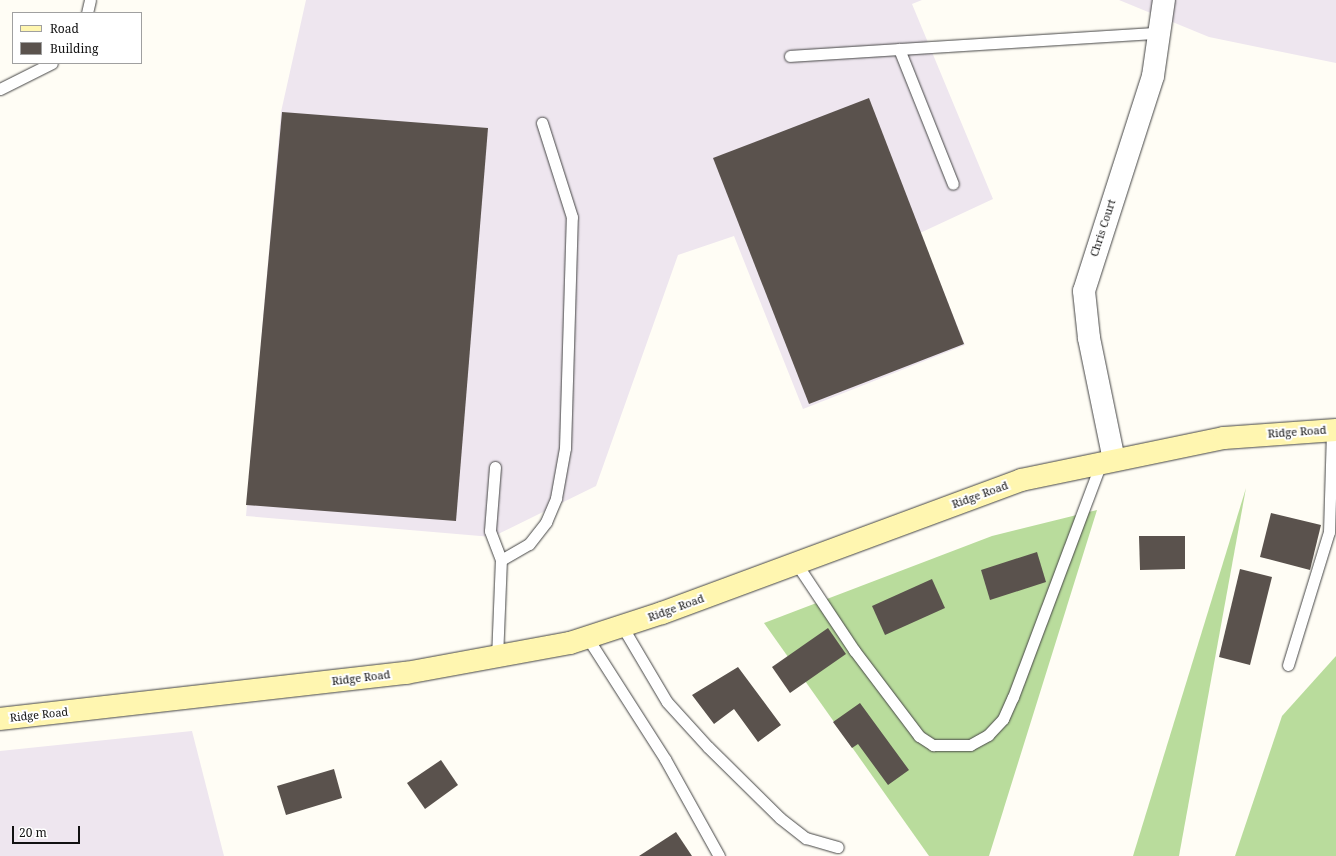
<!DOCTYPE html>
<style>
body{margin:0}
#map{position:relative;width:1336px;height:856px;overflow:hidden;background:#fffdf5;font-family:"Noto Serif",serif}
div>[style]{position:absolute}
.industrial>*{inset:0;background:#eee6ef}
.forest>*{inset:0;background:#b9dc9c}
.building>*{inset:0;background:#5a524d}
.roads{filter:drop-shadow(0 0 1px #444) drop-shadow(0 0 1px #444)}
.lane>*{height:11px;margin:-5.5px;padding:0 5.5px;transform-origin:5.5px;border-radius:5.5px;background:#fff}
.street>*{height:22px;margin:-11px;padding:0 11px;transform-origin:11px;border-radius:11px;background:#fff}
.secondary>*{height:22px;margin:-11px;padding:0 11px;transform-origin:11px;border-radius:11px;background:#fff6b0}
span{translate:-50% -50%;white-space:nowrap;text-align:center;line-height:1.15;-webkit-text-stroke:4px #fff;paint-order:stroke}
.street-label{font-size:11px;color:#111}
.legend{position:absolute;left:12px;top:12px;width:130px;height:52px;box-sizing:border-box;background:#fff;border:1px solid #a0a0a0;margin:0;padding:5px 7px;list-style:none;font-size:12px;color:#111}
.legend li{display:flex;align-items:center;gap:8px;height:20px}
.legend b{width:20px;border:1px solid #a0a0a0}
.scale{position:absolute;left:12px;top:826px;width:68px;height:18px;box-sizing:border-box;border:2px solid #111;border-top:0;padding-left:5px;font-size:12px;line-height:14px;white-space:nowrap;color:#111;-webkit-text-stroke:3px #fff;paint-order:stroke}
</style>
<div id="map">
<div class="industrial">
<div style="clip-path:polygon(306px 0,922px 0,912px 4px,993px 199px,920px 233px,965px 345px,803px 409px,734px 236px,678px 255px,596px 486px,492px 537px,246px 516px,281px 112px)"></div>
<div style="clip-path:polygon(1119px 0,1336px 0,1336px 63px,1209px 37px)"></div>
<div style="clip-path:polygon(192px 731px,224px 856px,0 856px,0 751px)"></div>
</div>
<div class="forest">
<div style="clip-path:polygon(1246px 488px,1179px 856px,1133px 856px)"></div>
<div style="clip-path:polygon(1097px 510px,989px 856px,929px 856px,764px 623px,992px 536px)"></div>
<div style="clip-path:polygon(1336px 656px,1336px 856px,1235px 856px,1282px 716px)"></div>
</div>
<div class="building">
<div style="clip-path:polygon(869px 98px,964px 344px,809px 404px,713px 158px)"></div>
<div style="clip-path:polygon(282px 112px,488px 128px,456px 521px,246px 505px)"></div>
<div style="clip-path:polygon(1271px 513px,1321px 525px,1310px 570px,1260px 557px)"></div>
<div style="clip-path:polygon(1139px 536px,1185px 536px,1185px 569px,1140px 570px)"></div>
<div style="clip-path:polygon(1037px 552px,1046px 582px,990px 600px,981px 570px)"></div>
<div style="clip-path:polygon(1240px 569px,1272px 577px,1250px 665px,1219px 657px)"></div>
<div style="clip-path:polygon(932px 579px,945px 608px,885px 635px,872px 606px)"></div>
<div style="clip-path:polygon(828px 628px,846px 654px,790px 693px,772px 667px)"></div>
<div style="clip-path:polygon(738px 667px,781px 725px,758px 742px,734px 709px,714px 724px,692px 695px)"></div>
<div style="clip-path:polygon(860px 703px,909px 770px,888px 785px,858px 744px,852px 748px,833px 722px)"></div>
<div style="clip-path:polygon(441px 760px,458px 785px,425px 809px,407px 783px)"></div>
<div style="clip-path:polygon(334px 769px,342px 798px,286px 815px,277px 786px)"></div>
<div style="clip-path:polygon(676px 832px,692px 856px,639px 856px)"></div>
</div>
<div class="roads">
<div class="lane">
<div style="left:87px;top:13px;width:13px;rotate:-77deg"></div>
<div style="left:899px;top:49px;width:145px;rotate:68.2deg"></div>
<div style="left:790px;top:56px;width:371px;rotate:-3.6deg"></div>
<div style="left:0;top:89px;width:58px;rotate:-26.6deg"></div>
<div style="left:495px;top:467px;width:64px;rotate:94.5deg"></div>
<div style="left:490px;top:531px;width:31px;rotate:69deg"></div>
<div style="left:796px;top:563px;width:105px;rotate:56.3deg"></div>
<div style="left:854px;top:650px;width:108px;rotate:52.9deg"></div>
<div style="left:919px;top:736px;width:17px;rotate:33deg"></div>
<div style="left:933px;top:745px;width:37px"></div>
<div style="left:970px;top:745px;width:21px;rotate:-29deg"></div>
<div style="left:988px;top:735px;width:22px;rotate:-47deg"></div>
<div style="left:1003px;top:719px;width:24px;rotate:-66deg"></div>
<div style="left:1013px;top:697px;width:250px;rotate:-69.4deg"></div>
<div style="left:622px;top:626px;width:88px;rotate:59.4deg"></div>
<div style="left:667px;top:702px;width:61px;rotate:47.7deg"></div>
<div style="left:708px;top:747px;width:101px;rotate:44.6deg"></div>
<div style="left:780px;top:818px;width:33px;rotate:38deg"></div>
<div style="left:806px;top:838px;width:33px;rotate:16deg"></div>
<div style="left:587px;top:637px;width:145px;rotate:57.4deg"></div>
<div style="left:665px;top:759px;width:111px;rotate:60.9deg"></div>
<div style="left:497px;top:658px;width:98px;rotate:-87.7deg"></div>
<div style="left:501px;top:560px;width:32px;rotate:-30deg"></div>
<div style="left:529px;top:544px;width:28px;rotate:-52deg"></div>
<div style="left:546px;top:522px;width:26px;rotate:-67deg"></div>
<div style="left:556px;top:498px;width:51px;rotate:-79.8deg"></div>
<div style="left:565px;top:448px;width:231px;rotate:-88.3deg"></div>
<div style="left:572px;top:217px;width:99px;rotate:-107.7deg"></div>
<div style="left:1288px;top:665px;width:139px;rotate:-72.9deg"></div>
<div style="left:1329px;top:532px;width:102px;rotate:-88.3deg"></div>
</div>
<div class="street">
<div style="left:1114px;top:460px;width:125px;rotate:-101.6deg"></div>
<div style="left:1089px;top:338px;width:47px;rotate:-96.1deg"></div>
<div style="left:1084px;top:291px;width:226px;rotate:-72.2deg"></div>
<div style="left:1153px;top:76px;width:77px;rotate:-81.8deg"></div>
</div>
<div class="secondary">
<div style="left:0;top:719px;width:409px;rotate:-6.5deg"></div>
<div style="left:406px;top:673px;width:167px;rotate:-10.4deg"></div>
<div style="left:570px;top:643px;width:97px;rotate:-18.1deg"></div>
<div style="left:662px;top:613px;width:383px;rotate:-20.3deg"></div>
<div style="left:1021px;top:480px;width:207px;rotate:-11.7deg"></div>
<div style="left:1224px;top:438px;width:112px;rotate:-4.1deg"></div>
</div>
</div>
<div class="street-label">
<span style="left:1103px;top:228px;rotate:-72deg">Chris Court</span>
<span style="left:1297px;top:432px;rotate:-4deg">Ridge Road</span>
<span style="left:980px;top:495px;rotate:-20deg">Ridge Road</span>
<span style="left:676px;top:608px;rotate:-20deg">Ridge Road</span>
<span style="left:361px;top:678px;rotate:-7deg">Ridge Road</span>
<span style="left:39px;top:715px;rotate:-6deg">Ridge Road</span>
</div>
<ul class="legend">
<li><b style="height:5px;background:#fff6b0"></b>Road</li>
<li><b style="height:11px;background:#5a524d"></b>Building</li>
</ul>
<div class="scale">20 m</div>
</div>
